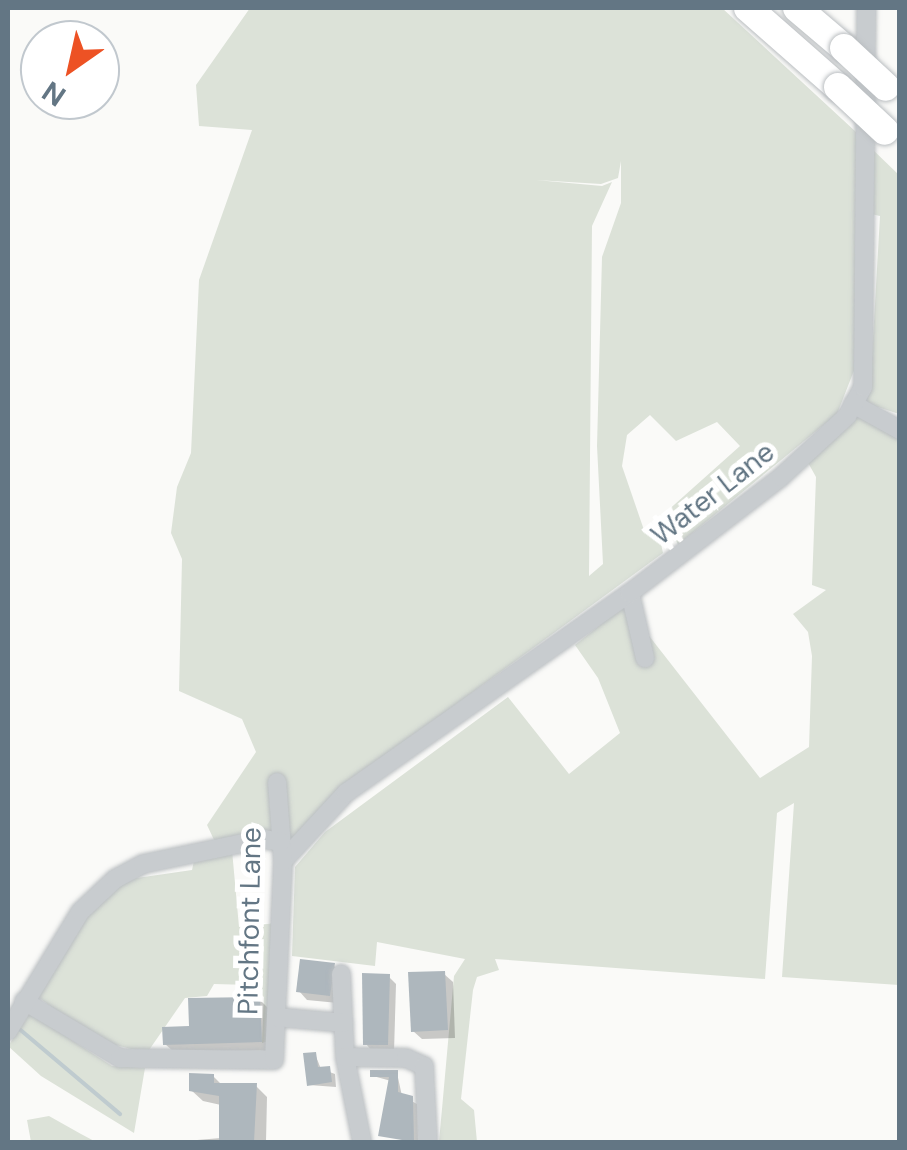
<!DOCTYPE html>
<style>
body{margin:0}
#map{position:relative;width:907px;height:1150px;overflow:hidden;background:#fafaf8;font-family:"DM Sans",sans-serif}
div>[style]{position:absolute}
.green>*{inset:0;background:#dce2d8}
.shadow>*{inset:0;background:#0003}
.stream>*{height:4px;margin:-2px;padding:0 2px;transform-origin:2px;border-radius:2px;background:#bfcbcf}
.building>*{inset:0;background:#aeb7bd}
.roads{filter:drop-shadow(0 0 2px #babec1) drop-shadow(0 0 2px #babec1)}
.minor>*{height:18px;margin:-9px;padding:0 9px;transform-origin:9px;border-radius:9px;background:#c8cccf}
.highway>*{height:28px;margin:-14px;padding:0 14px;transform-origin:14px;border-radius:14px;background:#fff}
.bridges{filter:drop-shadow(0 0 2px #babec1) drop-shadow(0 0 2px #babec1)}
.highway-bridge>*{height:28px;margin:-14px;padding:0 14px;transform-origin:14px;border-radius:14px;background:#fff}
span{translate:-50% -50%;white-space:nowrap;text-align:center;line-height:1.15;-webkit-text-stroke:10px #fff;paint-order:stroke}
.street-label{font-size:28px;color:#637684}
.frame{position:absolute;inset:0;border:10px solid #637684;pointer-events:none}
.north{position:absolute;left:20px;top:20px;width:100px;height:100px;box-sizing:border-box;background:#fff;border:2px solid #c1c8ce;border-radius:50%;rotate:214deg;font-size:28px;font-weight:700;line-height:40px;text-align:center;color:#637684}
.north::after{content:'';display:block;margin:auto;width:35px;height:45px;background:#ed5224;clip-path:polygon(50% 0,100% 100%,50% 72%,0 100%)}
</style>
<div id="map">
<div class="green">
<div style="clip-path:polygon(evenodd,250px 8px,722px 8px,856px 132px,855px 368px,837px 414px,678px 545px,665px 513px,740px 446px,717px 422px,676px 441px,650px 415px,627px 435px,622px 466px,644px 530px,656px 521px,663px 553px,335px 793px,289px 842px,215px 842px,207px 825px,256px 752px,242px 719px,179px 691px,182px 559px,171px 533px,177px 487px,191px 453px,199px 280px,252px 130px,199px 126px,196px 85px,250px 8px,621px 161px,621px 203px,602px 257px,597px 446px,603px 564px,589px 576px,592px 226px,612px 182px,602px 186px,536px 180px,601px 184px,618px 178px,621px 161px)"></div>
<div style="clip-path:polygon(870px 147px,899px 175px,899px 414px,863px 402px,870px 392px,880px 216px,871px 214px)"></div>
<div style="clip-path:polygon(858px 414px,899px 434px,899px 985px,782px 977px,794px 803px,777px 813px,765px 979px,495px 959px,499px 970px,477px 977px,473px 990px,461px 1099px,474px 1110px,477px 1142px,439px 1142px,454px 976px,465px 959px,377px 942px,375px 966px,292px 956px,295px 867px,325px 832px,508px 697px,569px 774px,620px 733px,598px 678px,575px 645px,625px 605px,760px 778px,809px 747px,812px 656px,808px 632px,793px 614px,826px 590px,812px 585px,816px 477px,806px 459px)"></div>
<div style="clip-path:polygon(232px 850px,239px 927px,276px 923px,269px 1041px,262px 1043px,264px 997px,251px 985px,214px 984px,207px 996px,185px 998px,147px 1053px,96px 1040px,34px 994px,80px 920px,123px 880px,192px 870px,194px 861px)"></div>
<div style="clip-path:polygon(30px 1013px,112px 1066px,145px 1068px,134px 1133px,41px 1076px,8px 1046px)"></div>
<div style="clip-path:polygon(49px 1116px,81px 1134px,96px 1142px,31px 1142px,27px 1120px)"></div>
</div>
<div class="shadow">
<div style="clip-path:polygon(334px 966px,342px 974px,338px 1003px,307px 1000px,299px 991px)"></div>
<div style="clip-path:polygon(444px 974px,453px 982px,455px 1038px,422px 1039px,413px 1031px)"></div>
<div style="clip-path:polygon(388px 976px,396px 984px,394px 1052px,373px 1052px,366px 1044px)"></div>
<div style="clip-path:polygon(259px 999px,268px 1008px,269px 1050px,174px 1052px,165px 1044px)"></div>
<div style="clip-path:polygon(315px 1054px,321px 1069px,335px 1074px,336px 1087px,309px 1085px)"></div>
<div style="clip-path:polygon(397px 1073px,402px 1096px,417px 1104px,418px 1142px,381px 1135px,391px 1081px,373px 1076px)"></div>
<div style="clip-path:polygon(213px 1076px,222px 1085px,256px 1086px,267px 1097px,266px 1142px,173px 1142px,221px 1138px,221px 1105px,203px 1101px,191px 1090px)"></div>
</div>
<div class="stream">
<div style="left:17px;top:1027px;width:135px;rotate:40.2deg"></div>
</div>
<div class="building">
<div style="clip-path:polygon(300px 959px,335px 963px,330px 996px,296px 992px)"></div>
<div style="clip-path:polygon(445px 971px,448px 1030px,411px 1032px,408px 972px)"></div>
<div style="clip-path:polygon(362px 973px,390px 974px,388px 1045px,363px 1045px)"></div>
<div style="clip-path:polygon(260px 997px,262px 1042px,163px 1045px,162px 1027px,189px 1026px,188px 998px)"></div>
<div style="clip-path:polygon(316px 1052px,318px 1067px,330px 1066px,332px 1082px,307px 1086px,303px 1053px)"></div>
<div style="clip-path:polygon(370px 1070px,398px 1070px,398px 1092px,413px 1096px,414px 1142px,378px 1136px,389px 1077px,370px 1077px)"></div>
<div style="clip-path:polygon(189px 1073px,214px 1074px,214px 1083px,257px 1083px,254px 1142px,219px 1142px,219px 1096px,189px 1091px)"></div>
</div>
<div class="roads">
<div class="minor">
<div style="left:853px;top:404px;width:54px;rotate:29deg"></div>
<div style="left:630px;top:593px;width:67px;rotate:77deg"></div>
<div style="left:283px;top:861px;width:93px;rotate:-47.2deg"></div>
<div style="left:346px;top:793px;width:347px;rotate:-35.2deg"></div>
<div style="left:630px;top:593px;width:190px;rotate:-37.5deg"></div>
<div style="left:781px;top:477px;width:90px;rotate:-42.7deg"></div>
<div style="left:847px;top:416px;width:33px;rotate:-61deg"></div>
<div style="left:863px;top:387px;width:379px;rotate:-89.5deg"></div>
<div style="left:341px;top:974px;width:83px;rotate:87.2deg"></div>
<div style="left:345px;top:1057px;width:87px;rotate:78.7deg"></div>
<div style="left:24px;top:1001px;width:112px;rotate:30.7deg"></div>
<div style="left:120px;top:1058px;width:154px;rotate:0.7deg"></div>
<div style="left:274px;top:1060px;width:199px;rotate:-87.4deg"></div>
<div style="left:283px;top:861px;width:79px;rotate:-94.3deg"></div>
<div style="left:276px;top:1017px;width:68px;rotate:5deg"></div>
<div style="left:8px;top:1031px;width:139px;rotate:-58.8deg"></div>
<div style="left:80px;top:912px;width:48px;rotate:-43.3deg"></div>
<div style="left:115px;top:879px;width:32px;rotate:-28deg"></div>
<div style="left:143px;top:864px;width:123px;rotate:-11.8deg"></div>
<div style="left:263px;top:839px;width:18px;rotate:9deg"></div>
<div style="left:345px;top:1057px;width:61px;rotate:0.9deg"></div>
<div style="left:406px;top:1058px;width:20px;rotate:24deg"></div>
<div style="left:424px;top:1066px;width:76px;rotate:87deg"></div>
</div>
<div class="highway">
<div style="left:748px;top:8px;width:120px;rotate:41.3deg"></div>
<div style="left:797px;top:8px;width:62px;rotate:40.4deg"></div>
</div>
</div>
<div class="bridges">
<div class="highway-bridge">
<div style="left:844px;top:48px;width:57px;rotate:42.9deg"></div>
<div style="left:838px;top:87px;width:64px;rotate:43.1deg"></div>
</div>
</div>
<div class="street-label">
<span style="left:713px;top:494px;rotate:-38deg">Water Lane</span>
<span style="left:250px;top:921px;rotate:-89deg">Pitchfont Lane</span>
</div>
<div class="frame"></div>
<div class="north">N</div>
</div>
